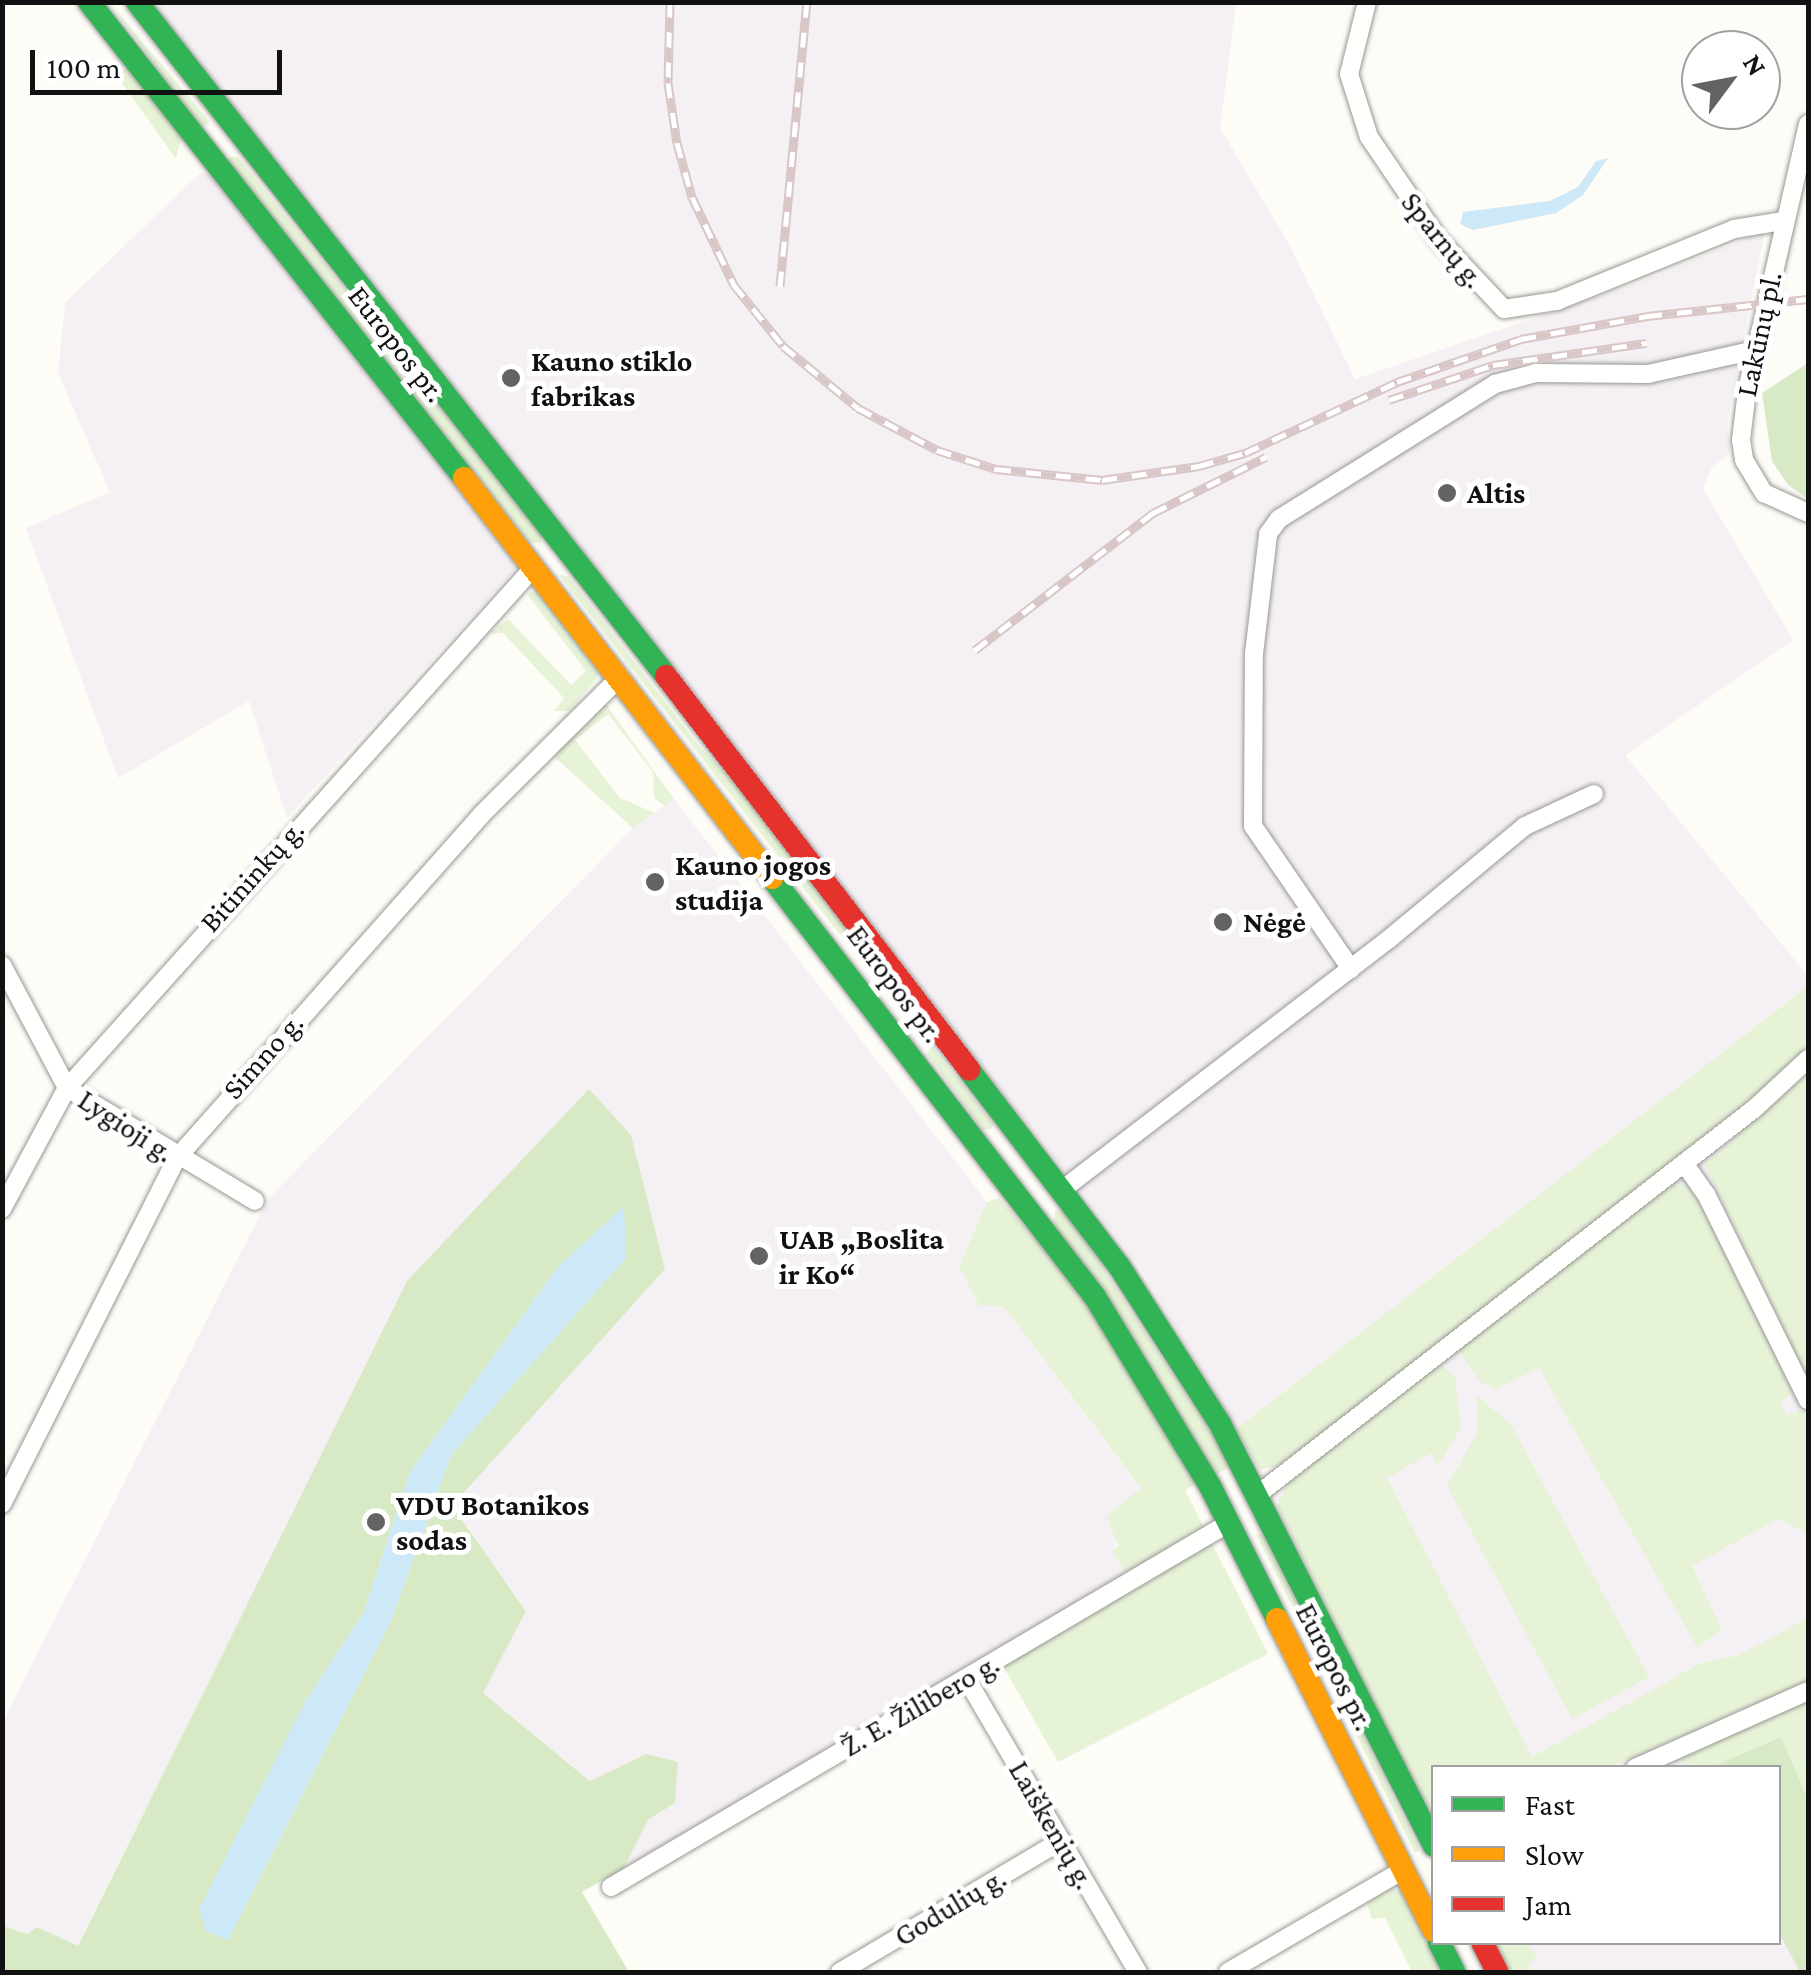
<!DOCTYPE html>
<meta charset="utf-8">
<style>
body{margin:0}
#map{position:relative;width:1811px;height:1975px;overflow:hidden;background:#fdfcf7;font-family:"Crimson Pro",serif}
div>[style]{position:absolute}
.industrial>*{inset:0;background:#f5f0f3}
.green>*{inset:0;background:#e7f3d7}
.forest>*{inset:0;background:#d8eac5}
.water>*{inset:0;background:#cde8f7}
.roads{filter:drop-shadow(0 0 2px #979795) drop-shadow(0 0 2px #979795)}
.street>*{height:18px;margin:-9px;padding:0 9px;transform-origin:9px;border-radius:9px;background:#fffffe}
.fast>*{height:22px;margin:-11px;padding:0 11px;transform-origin:11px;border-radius:11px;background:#30b455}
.slow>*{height:22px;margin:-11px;padding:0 11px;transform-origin:11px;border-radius:11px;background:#ff9f0a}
.jam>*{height:22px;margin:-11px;padding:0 11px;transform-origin:11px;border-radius:11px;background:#e5322d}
.rail>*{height:9px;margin-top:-4.5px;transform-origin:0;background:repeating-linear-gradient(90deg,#fff 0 15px,#d9c6c7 0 30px);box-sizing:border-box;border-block:2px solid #d9c6c7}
.dots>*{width:28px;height:28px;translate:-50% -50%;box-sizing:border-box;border:5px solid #fff;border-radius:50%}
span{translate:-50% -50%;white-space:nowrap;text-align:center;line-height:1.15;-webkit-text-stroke:10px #fff;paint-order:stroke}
.street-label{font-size:30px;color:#111}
.poi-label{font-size:30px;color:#111;font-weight:700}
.left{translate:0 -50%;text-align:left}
.frame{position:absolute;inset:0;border:5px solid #111;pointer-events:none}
.legend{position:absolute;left:1431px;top:1765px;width:350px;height:180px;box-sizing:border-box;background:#fff;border:2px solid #a0a0a0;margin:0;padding:12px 18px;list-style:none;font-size:30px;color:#111}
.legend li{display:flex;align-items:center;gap:20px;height:50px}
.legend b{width:50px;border:2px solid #a0a0a0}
.north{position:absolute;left:1681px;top:30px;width:100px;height:100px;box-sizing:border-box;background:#fff;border:2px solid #a0a0a0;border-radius:50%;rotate:58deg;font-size:28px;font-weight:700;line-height:40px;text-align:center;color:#111}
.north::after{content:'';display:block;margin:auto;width:35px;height:45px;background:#646362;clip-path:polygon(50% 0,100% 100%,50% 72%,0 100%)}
.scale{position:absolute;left:30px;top:50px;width:252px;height:45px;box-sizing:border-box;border:5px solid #111;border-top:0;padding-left:12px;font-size:30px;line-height:35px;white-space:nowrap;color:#111;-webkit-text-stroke:8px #fff;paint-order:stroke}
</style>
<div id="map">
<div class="industrial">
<div style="clip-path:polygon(149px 3px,1236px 3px,1220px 128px,1288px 242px,1355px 379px,1635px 284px,1765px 231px,1727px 424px,1730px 453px,1712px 467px,1703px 489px,1793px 640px,1625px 755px,1808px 976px,1808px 986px,1236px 1429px,1140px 1267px)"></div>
<div style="clip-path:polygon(200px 173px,211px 174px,518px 566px,287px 818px,249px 701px,118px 778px,26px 528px,110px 492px,58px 373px,65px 303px)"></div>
<div style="clip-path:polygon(674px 799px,987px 1202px,959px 1266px,979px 1304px,1004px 1307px,1141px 1489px,1113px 1551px,1126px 1574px,623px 1869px,649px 1819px,675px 1803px,645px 1754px,591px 1781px,483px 1693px,526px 1610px,452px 1506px,665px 1269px,631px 1135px,407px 1281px,77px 1947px,37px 1927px,27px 1934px,3px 1926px,3px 1722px,268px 1199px,633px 828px)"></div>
<div style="clip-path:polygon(1808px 1074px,1808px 1972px,1509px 1972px,1494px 1943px,1778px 1942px,1778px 1768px,1434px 1768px,1277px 1499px,1290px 1480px)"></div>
</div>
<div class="green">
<div style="clip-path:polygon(110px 3px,209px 121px,207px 126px,200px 127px)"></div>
<div style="clip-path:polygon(128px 67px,182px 135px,176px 159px,117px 76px)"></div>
<div style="clip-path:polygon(230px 157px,238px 157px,489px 468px,541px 533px,541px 543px,530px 543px,229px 163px)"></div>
<div style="clip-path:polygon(559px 575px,569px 577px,696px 742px,757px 807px,912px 1016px,908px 1022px)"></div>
<div style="clip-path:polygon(537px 590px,600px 674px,569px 711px,554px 711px,564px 698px,503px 633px,488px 634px,508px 619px,571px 685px,586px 671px,527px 594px)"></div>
<div style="clip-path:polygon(603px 700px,674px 799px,665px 806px,654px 798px,653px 772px,608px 714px,575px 740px,620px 798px,655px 813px,633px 828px,550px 753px)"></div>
<div style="clip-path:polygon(1808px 986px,1808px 1048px,1786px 1071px,1284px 1464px,1260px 1470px,1236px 1429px)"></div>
<div style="clip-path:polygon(932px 1046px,994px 1125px,990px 1129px,983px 1130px,927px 1054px)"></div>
<div style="clip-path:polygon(1808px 1074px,1808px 1380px,1705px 1164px)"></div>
<div style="clip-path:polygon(1685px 1185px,1698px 1197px,1794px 1390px,1780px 1403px,1787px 1415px,1805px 1409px,1808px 1416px,1808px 1533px,1778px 1519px,1692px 1566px,1722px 1630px,1697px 1647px,1539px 1368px,1496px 1389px,1480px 1382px,1458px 1349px,1668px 1186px)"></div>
<div style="clip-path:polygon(999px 1198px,1069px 1278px,1198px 1483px,1185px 1490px,1268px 1654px,1058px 1762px,999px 1659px,1131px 1582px,1112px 1551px,1119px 1546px,1106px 1517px,1141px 1488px,1004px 1307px,979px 1305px,959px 1266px,987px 1202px)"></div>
<div style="clip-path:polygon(1065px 1210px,1232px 1466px,1215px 1475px,1054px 1224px,1055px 1211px)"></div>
<div style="clip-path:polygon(1437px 1360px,1455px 1377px,1461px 1428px,1438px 1466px,1431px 1453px,1387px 1478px,1532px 1757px,1701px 1663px,1737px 1656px,1808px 1618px,1808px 1680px,1610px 1767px,1434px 1768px,1433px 1821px,1277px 1506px,1290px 1480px)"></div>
<div style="clip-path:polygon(1477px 1395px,1511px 1425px,1649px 1677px,1572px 1719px,1447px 1486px,1477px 1433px)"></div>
<div style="clip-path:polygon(1256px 1534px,1262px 1534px,1420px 1850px,1415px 1853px)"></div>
<div style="clip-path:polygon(1808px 1698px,1808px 1800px,1781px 1738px,1712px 1767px,1684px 1767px,1681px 1755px)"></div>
<div style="clip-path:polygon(1385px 1887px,1401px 1891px,1444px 1972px,1412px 1972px,1385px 1918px,1372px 1919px,1367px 1903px)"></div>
<div style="clip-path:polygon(1494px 1943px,1528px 1943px,1537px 1959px,1528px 1964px,1533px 1972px,1509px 1972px)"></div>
</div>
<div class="forest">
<div style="clip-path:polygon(1808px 363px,1808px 499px,1788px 485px,1772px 461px,1762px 393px)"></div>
<div style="clip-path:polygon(evenodd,589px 1089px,631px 1135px,665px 1269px,452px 1506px,526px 1611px,483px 1693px,590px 1781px,646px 1754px,678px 1762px,675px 1803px,649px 1819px,623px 1869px,582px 1892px,629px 1972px,3px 1972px,3px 1926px,27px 1934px,37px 1927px,78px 1946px,407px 1281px,589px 1089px,626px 1258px,451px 1455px,391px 1621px,228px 1940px,206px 1931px,305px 1702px,364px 1612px,410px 1472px,557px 1268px,626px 1258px)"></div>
<div style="clip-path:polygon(1781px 1737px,1808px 1800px,1808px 1972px,1800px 1972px,1779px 1933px,1778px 1768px,1712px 1767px)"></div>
</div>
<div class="water">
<div style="clip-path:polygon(1608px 158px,1583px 195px,1556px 213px,1473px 230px,1460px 224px,1463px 212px,1550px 201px,1578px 187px,1596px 161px)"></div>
<div style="clip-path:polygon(624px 1206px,626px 1258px,451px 1455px,391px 1621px,228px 1940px,206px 1931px,199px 1909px,305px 1702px,364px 1612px,410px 1472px,557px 1268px)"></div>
</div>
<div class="roads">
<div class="street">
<div style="left:1367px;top:2px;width:74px;rotate:104deg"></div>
<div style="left:1349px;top:74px;width:66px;rotate:72.4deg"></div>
<div style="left:1369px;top:137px;width:125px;rotate:55.8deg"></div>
<div style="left:1439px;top:240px;width:95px;rotate:46.7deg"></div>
<div style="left:1504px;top:309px;width:54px;rotate:-8.6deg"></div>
<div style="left:1557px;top:301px;width:191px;rotate:-22.1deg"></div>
<div style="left:1734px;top:229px;width:50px;rotate:-9.3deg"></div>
<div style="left:1808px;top:124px;width:273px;rotate:102.9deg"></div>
<div style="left:1747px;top:390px;width:50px;rotate:96.8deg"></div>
<div style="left:1741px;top:440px;width:20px;rotate:81deg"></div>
<div style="left:1744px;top:460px;width:39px;rotate:59deg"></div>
<div style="left:1764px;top:493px;width:48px;rotate:24.4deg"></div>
<div style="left:2px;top:965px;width:139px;rotate:62.1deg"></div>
<div style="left:67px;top:1088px;width:219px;rotate:31deg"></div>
<div style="left:1351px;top:969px;width:173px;rotate:-124.4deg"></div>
<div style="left:1253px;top:826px;width:172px;rotate:-89.7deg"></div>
<div style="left:1254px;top:654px;width:121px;rotate:-83.3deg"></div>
<div style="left:1268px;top:534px;width:19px;rotate:-54deg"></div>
<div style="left:1279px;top:519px;width:255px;rotate:-32deg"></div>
<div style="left:1495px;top:384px;width:42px;rotate:-15deg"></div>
<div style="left:1536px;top:373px;width:112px;rotate:0.5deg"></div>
<div style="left:1648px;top:374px;width:110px;rotate:-12.6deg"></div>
<div style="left:1684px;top:1163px;width:38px;rotate:55deg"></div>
<div style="left:1706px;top:1194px;width:230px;rotate:63.7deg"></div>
<div style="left:1062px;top:1190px;width:412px;rotate:-37.5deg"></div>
<div style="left:1389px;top:939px;width:177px;rotate:-39.7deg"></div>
<div style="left:1525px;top:826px;width:76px;rotate:-24.9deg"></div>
<div style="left:2px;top:1209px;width:137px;rotate:-61.8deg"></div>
<div style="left:67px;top:1088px;width:700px;rotate:-48.13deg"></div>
<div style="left:1257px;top:1495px;width:629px;rotate:-37.84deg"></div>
<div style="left:1754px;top:1109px;width:74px;rotate:-42.8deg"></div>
<div style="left:2px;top:1504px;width:386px;rotate:-63.2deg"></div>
<div style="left:176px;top:1159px;width:460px;rotate:-48.4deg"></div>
<div style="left:481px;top:815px;width:196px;rotate:-44.8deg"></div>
<div style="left:966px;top:1678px;width:341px;rotate:59.7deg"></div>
<div style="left:1635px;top:1768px;width:189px;rotate:-24deg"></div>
<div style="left:611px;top:1887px;width:717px;rotate:-30.5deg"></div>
<div style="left:840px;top:1972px;width:257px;rotate:-30.7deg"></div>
<div style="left:1228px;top:1972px;width:203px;rotate:-30.2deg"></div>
</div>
<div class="fast">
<div style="left:89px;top:2px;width:606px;rotate:51.77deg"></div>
<div style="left:137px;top:2px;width:857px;rotate:51.87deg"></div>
<div style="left:772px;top:878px;width:529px;rotate:52.37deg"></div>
<div style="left:1095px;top:1297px;width:221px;rotate:58.7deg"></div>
<div style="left:1210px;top:1486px;width:149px;rotate:63.3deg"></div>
<div style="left:969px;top:1070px;width:247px;rotate:52.6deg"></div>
<div style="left:1119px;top:1266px;width:188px;rotate:57.4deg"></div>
<div style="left:1220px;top:1424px;width:473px;rotate:63.1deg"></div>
<div style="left:1439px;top:1942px;width:34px;rotate:63deg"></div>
</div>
<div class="slow">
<div style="left:464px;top:478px;width:505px;rotate:52.4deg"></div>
<div style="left:1277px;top:1619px;width:349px;rotate:63.3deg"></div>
</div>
<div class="jam">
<div style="left:666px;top:676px;width:497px;rotate:52.4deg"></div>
<div style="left:1482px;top:1942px;width:34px;rotate:63deg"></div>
</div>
</div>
<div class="rail">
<div style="left:670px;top:2px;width:81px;rotate:91.4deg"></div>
<div style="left:668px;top:83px;width:61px;rotate:81.5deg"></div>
<div style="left:677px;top:143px;width:56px;rotate:74.5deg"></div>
<div style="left:692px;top:197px;width:98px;rotate:64.5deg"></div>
<div style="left:734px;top:285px;width:78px;rotate:51.2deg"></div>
<div style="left:783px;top:346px;width:97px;rotate:39.6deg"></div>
<div style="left:858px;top:408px;width:89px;rotate:28deg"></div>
<div style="left:937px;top:450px;width:62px;rotate:17.9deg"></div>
<div style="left:996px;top:469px;width:107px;rotate:5.9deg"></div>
<div style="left:1102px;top:480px;width:98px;rotate:-8.2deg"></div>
<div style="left:1199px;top:466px;width:48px;rotate:-15.8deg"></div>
<div style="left:1245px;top:453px;width:168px;rotate:-25deg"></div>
<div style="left:1397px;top:382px;width:131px;rotate:-19.1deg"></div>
<div style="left:1521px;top:339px;width:128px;rotate:-10.3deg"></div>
<div style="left:1647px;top:316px;width:162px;rotate:-6deg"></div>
<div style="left:780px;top:286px;width:285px;rotate:-84.6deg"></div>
<div style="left:1389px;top:400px;width:110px;rotate:-18.6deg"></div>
<div style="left:1493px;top:365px;width:155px;rotate:-8.2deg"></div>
<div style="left:975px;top:650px;width:225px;rotate:-37.6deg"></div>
<div style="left:1153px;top:513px;width:126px;rotate:-26.4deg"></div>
</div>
<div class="dots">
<div style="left:511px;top:378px;background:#646362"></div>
<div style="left:1447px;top:493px;background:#646362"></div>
<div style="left:655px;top:882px;background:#646362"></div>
<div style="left:1223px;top:922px;background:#646362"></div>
<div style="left:759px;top:1256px;background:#646362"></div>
<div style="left:376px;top:1522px;background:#646362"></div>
</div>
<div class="street-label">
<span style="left:1443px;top:240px;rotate:51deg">Sparnų g.</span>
<span style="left:1759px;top:334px;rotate:-78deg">Lakūnų pl.</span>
<span style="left:397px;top:344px;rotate:52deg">Europos pr.</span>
<span style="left:252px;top:876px;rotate:-48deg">Bitininkų g.</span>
<span style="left:895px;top:984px;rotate:53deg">Europos pr.</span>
<span style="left:263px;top:1056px;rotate:-48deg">Simno g.</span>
<span style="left:126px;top:1126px;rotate:33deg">Lygioji g.</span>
<span style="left:1335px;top:1667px;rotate:63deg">Europos pr.</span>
<span style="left:920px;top:1705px;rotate:-30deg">Ž. E. Žilibero g.</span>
<span style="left:1052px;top:1825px;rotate:60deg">Laiškenių g.</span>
<span style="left:950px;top:1907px;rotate:-31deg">Godulių g.</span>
</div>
<div class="poi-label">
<span class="left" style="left:531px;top:378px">Kauno stiklo<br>fabrikas</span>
<span class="left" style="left:1467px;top:493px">Altis</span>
<span class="left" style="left:675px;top:882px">Kauno jogos<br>studija</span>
<span class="left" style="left:1243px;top:922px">Nėgė</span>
<span class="left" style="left:779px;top:1256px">UAB „Boslita<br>ir Ko“</span>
<span class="left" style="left:396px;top:1522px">VDU Botanikos<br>sodas</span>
</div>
<div class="frame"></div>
<ul class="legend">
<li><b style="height:12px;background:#30b455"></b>Fast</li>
<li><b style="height:12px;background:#ff9f0a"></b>Slow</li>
<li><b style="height:12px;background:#e5322d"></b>Jam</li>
</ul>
<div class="north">N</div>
<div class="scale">100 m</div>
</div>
